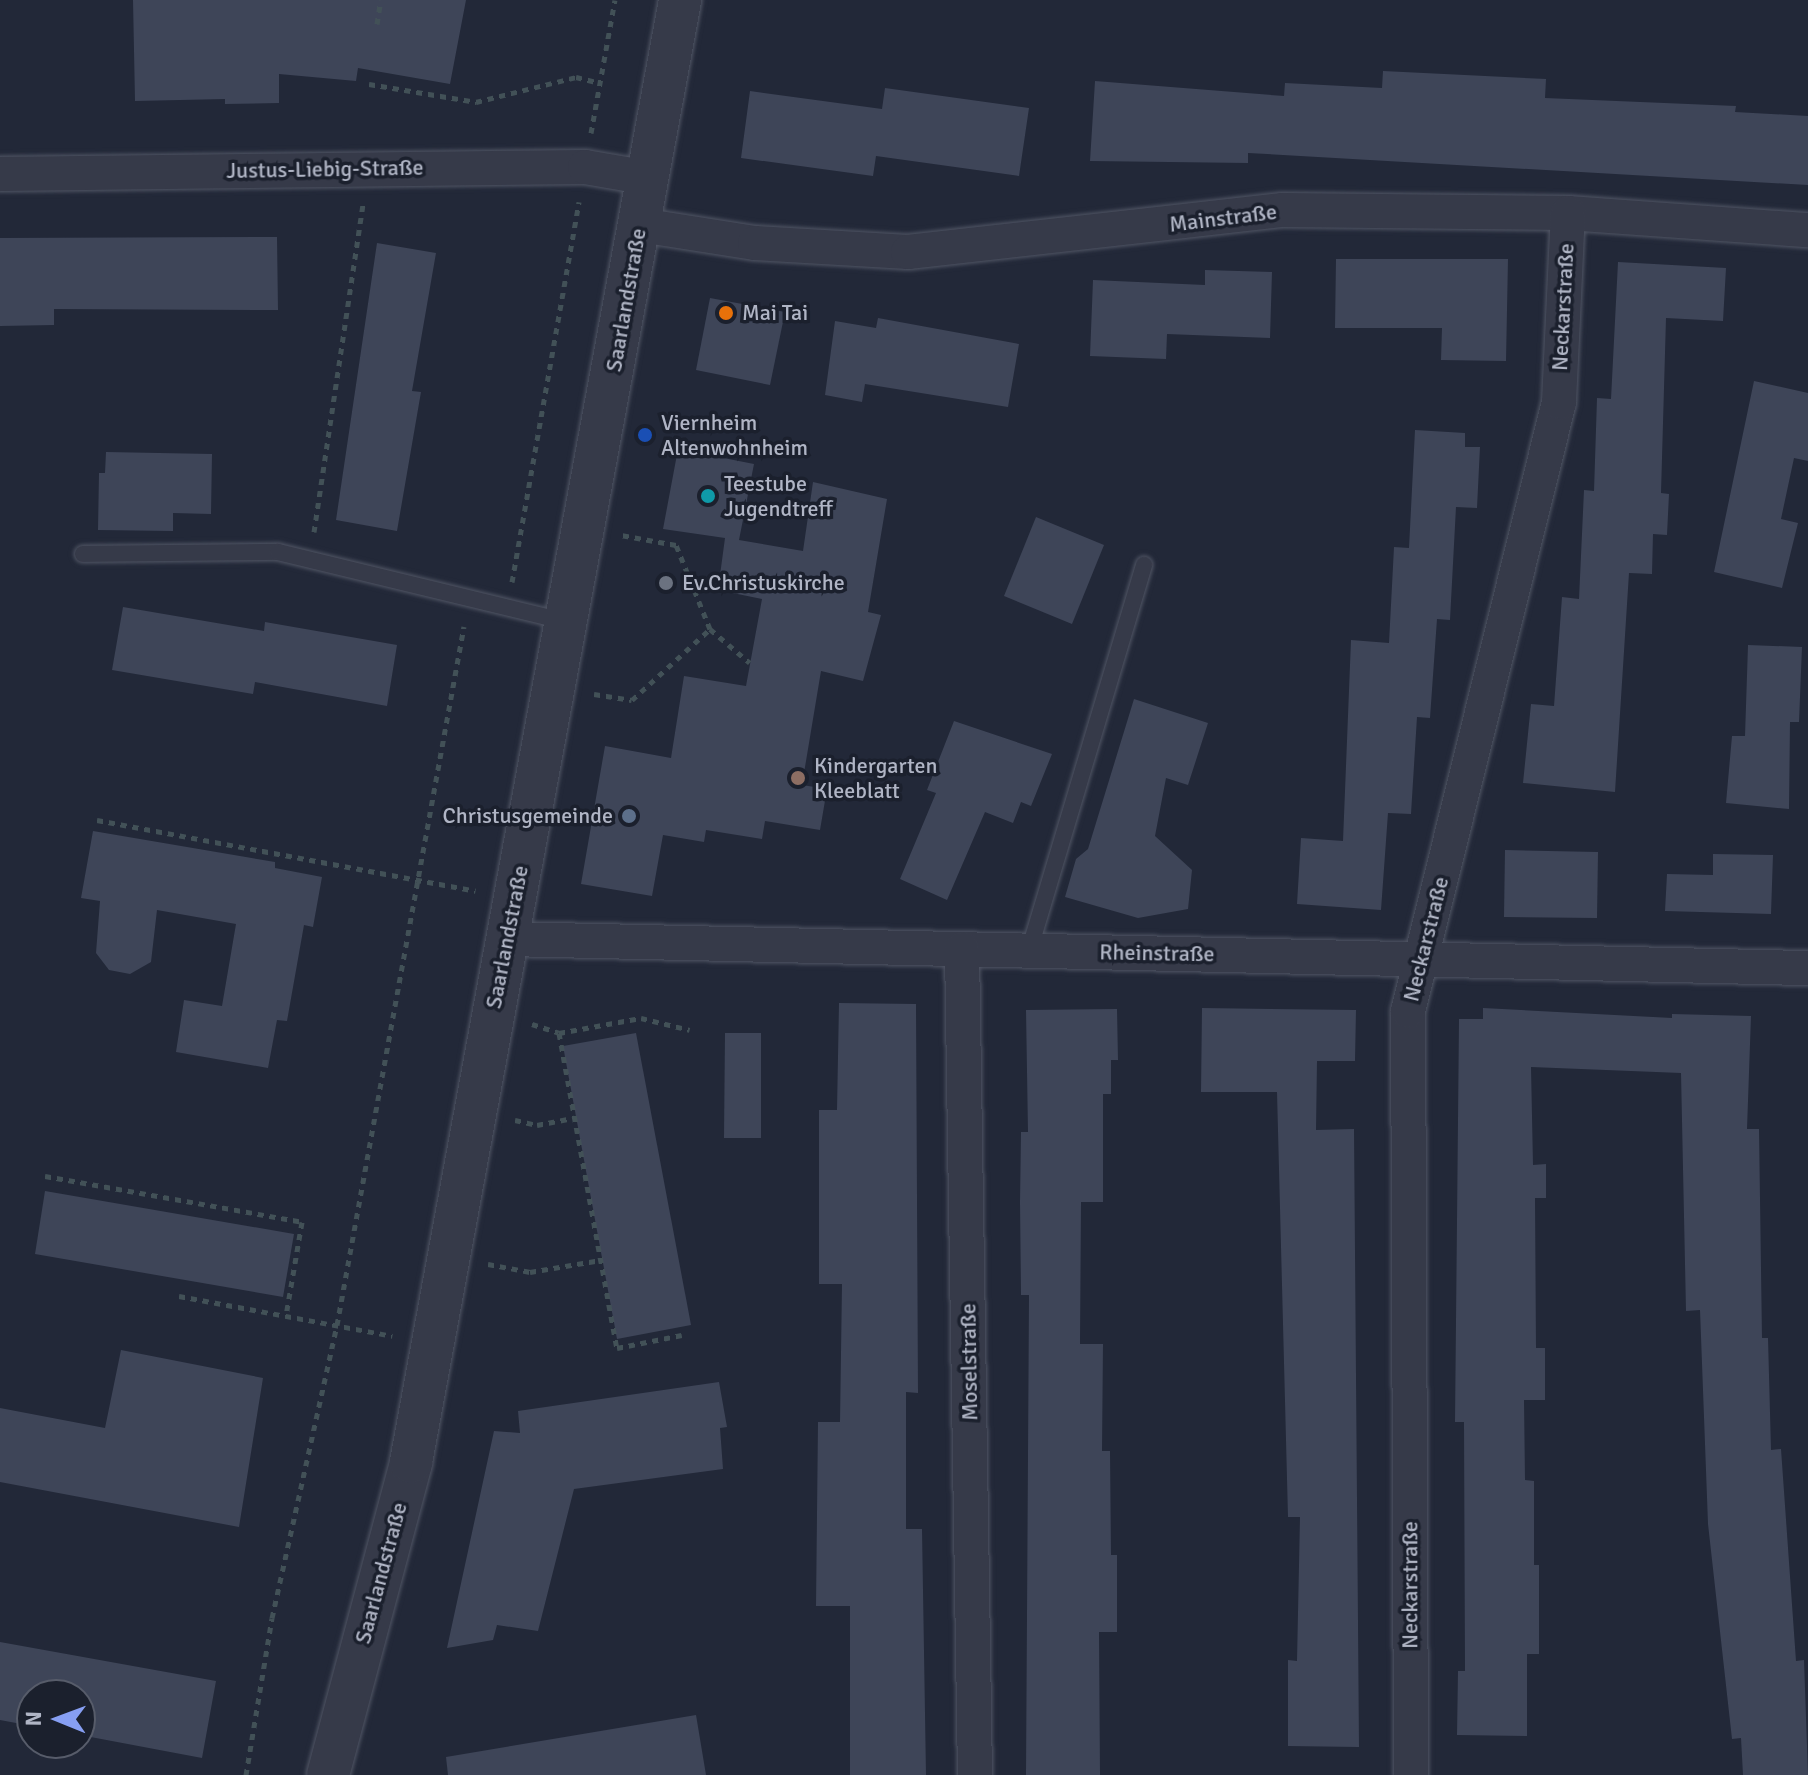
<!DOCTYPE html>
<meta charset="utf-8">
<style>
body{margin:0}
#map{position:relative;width:1808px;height:1775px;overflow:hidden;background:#222838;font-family:Signika,sans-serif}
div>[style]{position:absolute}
.building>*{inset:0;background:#3e4558}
.path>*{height:5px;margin-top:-2.5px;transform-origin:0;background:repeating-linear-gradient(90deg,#425157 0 6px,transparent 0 12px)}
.roads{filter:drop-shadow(0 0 2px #505564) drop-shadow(0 0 2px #505564)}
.service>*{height:16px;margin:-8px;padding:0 8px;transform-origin:8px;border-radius:8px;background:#363a49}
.minor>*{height:34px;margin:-17px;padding:0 17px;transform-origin:17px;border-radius:17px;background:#363a49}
.tertiary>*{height:42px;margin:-21px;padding:0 21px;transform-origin:21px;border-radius:21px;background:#363a49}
.dots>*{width:22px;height:22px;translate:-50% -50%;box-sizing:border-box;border:4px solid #1b202d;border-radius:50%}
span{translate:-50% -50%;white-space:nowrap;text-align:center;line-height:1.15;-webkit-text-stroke:7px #1b202d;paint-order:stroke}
.street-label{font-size:22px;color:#b0b5c5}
.poi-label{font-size:22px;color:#b0b5c5}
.left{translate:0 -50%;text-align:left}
.right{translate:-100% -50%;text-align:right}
.north{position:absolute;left:16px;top:1679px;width:80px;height:80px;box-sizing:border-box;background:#1b202d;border:2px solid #575c6a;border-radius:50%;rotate:271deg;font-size:22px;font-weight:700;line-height:32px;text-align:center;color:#b0b5c5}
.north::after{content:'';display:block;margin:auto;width:28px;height:36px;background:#879ff3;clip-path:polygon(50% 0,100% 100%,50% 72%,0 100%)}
</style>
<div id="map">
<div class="building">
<div style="clip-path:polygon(133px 0,466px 0,450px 84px,358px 68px,356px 81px,279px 74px,279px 103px,225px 104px,225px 99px,135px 101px)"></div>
<div style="clip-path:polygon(1383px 71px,1546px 79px,1545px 98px,1736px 106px,1735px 112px,1808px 116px,1808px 185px,1248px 153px,1248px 163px,1090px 161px,1095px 81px,1284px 96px,1285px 83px,1382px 88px)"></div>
<div style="clip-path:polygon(885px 88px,1029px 108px,1019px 176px,876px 156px,873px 176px,741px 158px,750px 91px,882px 109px)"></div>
<div style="clip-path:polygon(277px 237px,278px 310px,54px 309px,54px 325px,0 326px,0 238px)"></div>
<div style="clip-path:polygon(377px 243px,436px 253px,412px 391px,421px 392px,397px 531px,336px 520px)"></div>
<div style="clip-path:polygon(1336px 259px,1508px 259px,1506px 361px,1441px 360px,1442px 328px,1335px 328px)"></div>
<div style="clip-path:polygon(1618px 262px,1726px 268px,1723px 321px,1666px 318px,1661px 493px,1669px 494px,1667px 535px,1653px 534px,1652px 574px,1629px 573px,1615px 792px,1523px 783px,1531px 704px,1554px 706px,1562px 597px,1579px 599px,1584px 490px,1594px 491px,1597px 398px,1611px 399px)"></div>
<div style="clip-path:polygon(1205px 270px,1272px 272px,1270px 338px,1167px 334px,1166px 359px,1090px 356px,1093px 280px,1205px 285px)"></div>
<div style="clip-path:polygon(710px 298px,785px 312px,770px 385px,696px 370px)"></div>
<div style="clip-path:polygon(878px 318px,1019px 344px,1008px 407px,865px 384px,862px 402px,825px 395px,835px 321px,876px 328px)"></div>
<div style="clip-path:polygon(1754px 381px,1808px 393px,1808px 461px,1794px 458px,1781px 519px,1798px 523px,1782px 588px,1714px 572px)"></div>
<div style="clip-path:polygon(1415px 430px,1465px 433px,1465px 447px,1480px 447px,1477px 508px,1456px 507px,1450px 620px,1437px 619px,1430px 718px,1417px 717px,1411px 814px,1388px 813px,1381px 910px,1297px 904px,1301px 838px,1343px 841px,1351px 640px,1389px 643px,1394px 547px,1409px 548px)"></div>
<div style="clip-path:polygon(678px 449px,754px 464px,739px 540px,803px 551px,813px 482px,887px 499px,868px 612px,881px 615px,863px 681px,821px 671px,802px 785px,827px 789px,820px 830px,765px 821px,762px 839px,706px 830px,704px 842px,663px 835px,652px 896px,581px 884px,605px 746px,671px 758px,684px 676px,746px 686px,762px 599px,718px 590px,725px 538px,663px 529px)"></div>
<div style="clip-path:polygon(106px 452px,212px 454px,211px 514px,173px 513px,173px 531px,98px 530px,99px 473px,105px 473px)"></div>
<div style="clip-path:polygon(1036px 517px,1104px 545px,1072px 624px,1004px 596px)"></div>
<div style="clip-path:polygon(123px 607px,264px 631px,265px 622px,397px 645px,387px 706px,255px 682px,253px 694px,112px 670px)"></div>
<div style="clip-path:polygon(1748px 645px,1802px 647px,1799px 722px,1790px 722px,1789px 809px,1726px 803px,1732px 736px,1745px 736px)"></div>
<div style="clip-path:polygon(1134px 699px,1208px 723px,1188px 785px,1166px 778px,1155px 836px,1192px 870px,1188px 909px,1138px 918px,1065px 897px,1076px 859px,1088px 849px)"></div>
<div style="clip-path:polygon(954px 721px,1052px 754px,1031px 806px,1021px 802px,1013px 823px,985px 812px,947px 900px,900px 879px,936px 793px,927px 790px)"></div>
<div style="clip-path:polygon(93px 831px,275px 862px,275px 868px,322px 877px,313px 927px,304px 925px,287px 1021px,277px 1020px,268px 1068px,176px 1052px,184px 1000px,222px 1006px,236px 924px,157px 910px,151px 962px,130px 974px,109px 970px,96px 953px,100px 901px,81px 898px)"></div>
<div style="clip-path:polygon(1505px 850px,1598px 852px,1597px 918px,1504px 917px)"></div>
<div style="clip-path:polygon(1713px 854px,1773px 855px,1771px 914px,1665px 911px,1667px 874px,1713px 875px)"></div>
<div style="clip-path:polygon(839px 1003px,916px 1004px,918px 1393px,906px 1392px,906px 1529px,922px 1529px,926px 1775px,850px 1775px,850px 1606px,816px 1606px,818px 1422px,840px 1422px,842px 1284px,819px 1284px,819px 1110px,837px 1110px)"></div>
<div style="clip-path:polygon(1202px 1008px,1356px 1010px,1355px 1061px,1317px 1061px,1316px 1130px,1354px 1129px,1359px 1747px,1288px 1746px,1288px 1660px,1297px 1661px,1300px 1517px,1288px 1517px,1277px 1092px,1201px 1092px)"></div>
<div style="clip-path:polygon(1483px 1008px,1672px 1018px,1672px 1014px,1751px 1016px,1747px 1129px,1759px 1129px,1762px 1338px,1768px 1338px,1771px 1450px,1781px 1449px,1796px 1661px,1804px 1660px,1808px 1775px,1743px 1775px,1741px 1738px,1732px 1739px,1708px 1524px,1700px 1310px,1686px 1311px,1681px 1073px,1531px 1067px,1533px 1165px,1546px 1164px,1546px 1198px,1535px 1198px,1536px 1348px,1545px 1348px,1545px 1400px,1524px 1400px,1525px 1480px,1534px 1481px,1534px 1565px,1539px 1565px,1539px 1654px,1527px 1654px,1527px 1736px,1457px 1735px,1458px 1671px,1465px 1671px,1464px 1422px,1455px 1422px,1459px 1019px,1483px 1019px)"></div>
<div style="clip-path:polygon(1117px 1009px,1118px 1060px,1111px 1060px,1111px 1094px,1103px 1094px,1103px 1202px,1081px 1202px,1080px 1344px,1103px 1344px,1102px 1451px,1110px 1451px,1111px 1555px,1117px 1555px,1117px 1632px,1099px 1632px,1100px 1775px,1026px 1775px,1029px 1295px,1021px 1295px,1020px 1202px,1021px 1132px,1028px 1132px,1026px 1010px)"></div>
<div style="clip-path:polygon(636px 1033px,691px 1325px,617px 1339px,563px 1046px)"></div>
<div style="clip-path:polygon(725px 1033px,761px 1033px,761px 1138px,724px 1138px)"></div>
<div style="clip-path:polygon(45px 1191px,294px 1234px,283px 1297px,35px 1254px)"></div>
<div style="clip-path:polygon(121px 1350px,263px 1378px,239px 1527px,0 1482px,0 1408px,105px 1428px)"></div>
<div style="clip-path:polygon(719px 1382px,727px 1427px,720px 1428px,723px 1469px,574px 1489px,538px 1631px,497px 1625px,493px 1640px,447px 1648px,494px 1431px,520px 1433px,518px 1411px)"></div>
<div style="clip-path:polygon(0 1642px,216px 1681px,202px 1758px,80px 1735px,80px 1695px,32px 1695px,32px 1726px,0 1720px)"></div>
<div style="clip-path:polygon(696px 1715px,706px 1775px,448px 1775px,446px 1757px)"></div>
</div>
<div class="path">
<div style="left:377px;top:24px;width:24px;rotate:-81deg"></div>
<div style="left:369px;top:84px;width:109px;rotate:9.5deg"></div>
<div style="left:476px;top:102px;width:103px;rotate:-14deg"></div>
<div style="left:576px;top:77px;width:25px;rotate:14deg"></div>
<div style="left:591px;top:133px;width:135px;rotate:-79.8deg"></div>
<div style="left:314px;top:532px;width:331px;rotate:-81.5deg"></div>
<div style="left:512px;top:582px;width:386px;rotate:-80deg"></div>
<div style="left:710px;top:629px;width:52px;rotate:40.4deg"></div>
<div style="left:594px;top:694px;width:38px;rotate:9deg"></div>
<div style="left:632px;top:700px;width:105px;rotate:-42.3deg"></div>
<div style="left:710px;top:629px;width:91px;rotate:-112deg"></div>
<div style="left:676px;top:545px;width:56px;rotate:-169.7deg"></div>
<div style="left:97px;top:820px;width:385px;rotate:10.6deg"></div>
<div style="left:532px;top:1024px;width:28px;rotate:18deg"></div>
<div style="left:559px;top:1033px;width:83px;rotate:-10.4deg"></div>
<div style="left:641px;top:1018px;width:50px;rotate:13.8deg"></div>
<div style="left:559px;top:1033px;width:320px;rotate:79.6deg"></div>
<div style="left:617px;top:1348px;width:66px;rotate:-11.3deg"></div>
<div style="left:515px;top:1120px;width:23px;rotate:13deg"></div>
<div style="left:537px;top:1125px;width:38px;rotate:-11deg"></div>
<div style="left:45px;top:1176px;width:261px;rotate:10.1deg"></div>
<div style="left:302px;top:1222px;width:95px;rotate:99.7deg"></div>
<div style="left:488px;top:1264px;width:43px;rotate:10.8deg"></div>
<div style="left:530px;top:1272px;width:72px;rotate:-9.6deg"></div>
<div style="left:179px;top:1296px;width:217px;rotate:10.6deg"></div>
<div style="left:246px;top:1775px;width:159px;rotate:-80.6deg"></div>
<div style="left:272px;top:1618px;width:300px;rotate:-77.5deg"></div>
<div style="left:337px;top:1325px;width:710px;rotate:-79.7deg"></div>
</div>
<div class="roads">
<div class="service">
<div style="left:83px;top:554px;width:195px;rotate:-0.6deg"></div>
<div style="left:278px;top:552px;width:294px;rotate:13.6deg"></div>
<div style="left:1029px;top:951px;width:403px;rotate:-73.4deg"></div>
</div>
<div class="minor">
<div style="left:0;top:174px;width:585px;rotate:-0.69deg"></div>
<div style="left:585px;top:167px;width:65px;rotate:9.8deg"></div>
<div style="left:640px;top:225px;width:116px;rotate:8.9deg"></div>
<div style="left:755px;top:243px;width:153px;rotate:3.4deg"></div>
<div style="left:908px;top:252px;width:377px;rotate:-6.4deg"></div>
<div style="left:1283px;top:210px;width:285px;rotate:0.6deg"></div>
<div style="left:1568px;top:213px;width:241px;rotate:4.1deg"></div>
<div style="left:507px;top:939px;width:1301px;rotate:1.28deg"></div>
<div style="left:962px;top:949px;width:826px;rotate:89.1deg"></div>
<div style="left:1411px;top:1775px;width:764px;rotate:-90.22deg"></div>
<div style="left:1408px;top:1011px;width:627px;rotate:-76.07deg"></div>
<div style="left:1559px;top:402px;width:189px;rotate:-87.3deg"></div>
</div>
<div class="tertiary">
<div style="left:328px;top:1775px;width:324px;rotate:-75.1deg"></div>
<div style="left:411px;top:1462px;width:1487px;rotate:-79.57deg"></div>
</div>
</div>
<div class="dots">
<div style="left:726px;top:313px;background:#e8710a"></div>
<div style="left:645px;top:435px;background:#1a4fb4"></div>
<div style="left:708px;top:496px;background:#0f9aa8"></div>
<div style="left:666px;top:583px;background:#6b7280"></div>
<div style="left:798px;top:778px;background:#8d6e63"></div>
<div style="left:629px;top:816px;background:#5c6f8a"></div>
</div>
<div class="street-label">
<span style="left:325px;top:169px;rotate:-1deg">Justus-Liebig-Straße</span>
<span style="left:1223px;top:218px;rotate:-7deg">Mainstraße</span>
<span style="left:626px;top:300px;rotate:-80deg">Saarlandstraße</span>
<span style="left:1563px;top:307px;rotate:-87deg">Neckarstraße</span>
<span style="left:507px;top:937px;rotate:-79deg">Saarlandstraße</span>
<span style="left:1426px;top:939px;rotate:-76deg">Neckarstraße</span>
<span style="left:1157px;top:953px;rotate:1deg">Rheinstraße</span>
<span style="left:969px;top:1362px;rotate:-91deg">Moselstraße</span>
<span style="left:381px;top:1573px;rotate:-75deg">Saarlandstraße</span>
<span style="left:1410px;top:1585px;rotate:-90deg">Neckarstraße</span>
</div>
<div class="poi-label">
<span class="left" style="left:742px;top:313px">Mai Tai</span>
<span class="left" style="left:661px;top:435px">Viernheim<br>Altenwohnheim</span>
<span class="left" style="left:724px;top:496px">Teestube<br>Jugendtreff</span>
<span class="left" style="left:682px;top:583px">Ev.Christuskirche</span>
<span class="left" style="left:814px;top:778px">Kindergarten<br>Kleeblatt</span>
<span class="right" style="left:613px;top:816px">Christusgemeinde</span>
</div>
<div class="north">N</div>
</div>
